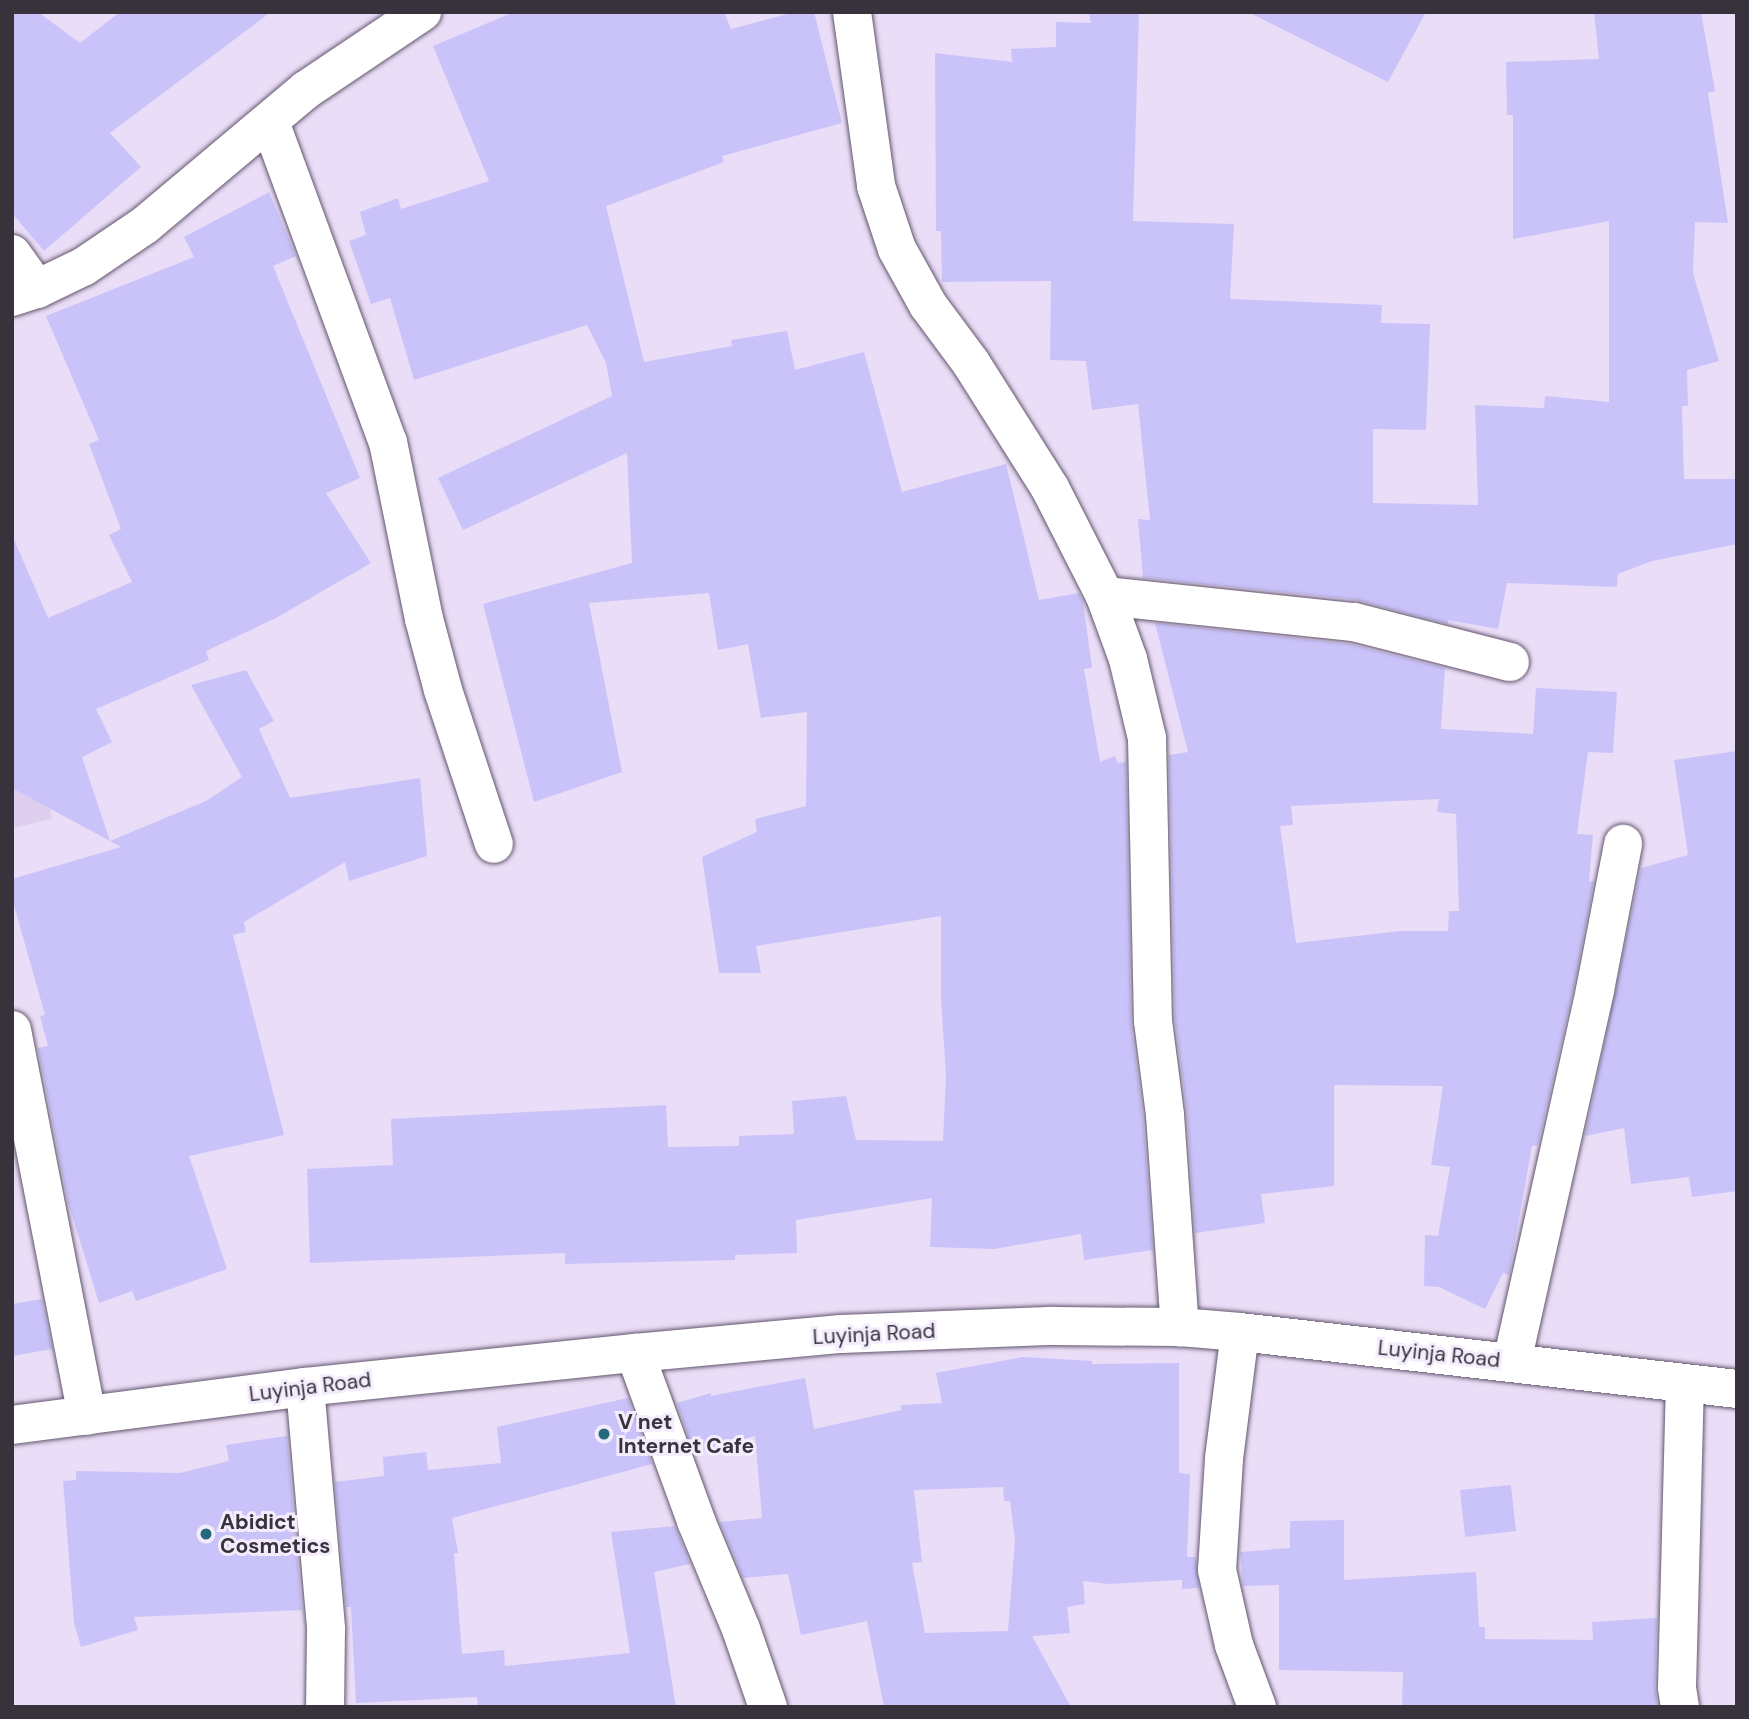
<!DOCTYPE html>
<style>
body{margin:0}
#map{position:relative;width:1749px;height:1719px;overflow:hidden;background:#eaddf7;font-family:"DM Sans",sans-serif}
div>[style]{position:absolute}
.built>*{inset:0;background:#dfcfef}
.building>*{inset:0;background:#c9c3fa}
.roads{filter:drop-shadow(0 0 2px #62576d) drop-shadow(0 0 2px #62576d)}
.street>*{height:38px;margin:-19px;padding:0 19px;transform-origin:19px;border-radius:19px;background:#fff}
.secondary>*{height:38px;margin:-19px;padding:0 19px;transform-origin:19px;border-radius:19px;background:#fff}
.dots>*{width:19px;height:19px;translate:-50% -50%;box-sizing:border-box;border:4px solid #f4ecfc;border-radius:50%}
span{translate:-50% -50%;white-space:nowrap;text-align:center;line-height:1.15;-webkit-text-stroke:6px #f4ecfc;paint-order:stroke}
.street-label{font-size:21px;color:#37323c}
.poi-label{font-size:21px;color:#37323c;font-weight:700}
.left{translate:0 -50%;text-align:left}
.frame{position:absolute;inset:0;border:14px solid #37323c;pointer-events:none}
</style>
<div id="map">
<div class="built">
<div style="clip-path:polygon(12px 731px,41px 735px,52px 819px,12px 828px)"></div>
</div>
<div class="building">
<div style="clip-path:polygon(12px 12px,38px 12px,80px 43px,120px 12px,271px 12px,110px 133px,141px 167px,44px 251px,12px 213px)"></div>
<div style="clip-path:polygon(514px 12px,724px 12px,731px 29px,795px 12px,814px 12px,842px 123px,722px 156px,724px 162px,606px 206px,644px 362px,732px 346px,731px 340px,787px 331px,795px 370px,864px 352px,902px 492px,1006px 464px,1039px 600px,1079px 593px,1083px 602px,1092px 668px,1084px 669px,1100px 762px,1115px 756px,1118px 763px,1126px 762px,1131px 1022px,1143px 1117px,1153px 1250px,1084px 1260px,1081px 1234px,994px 1249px,930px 1247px,932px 1198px,796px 1220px,797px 1253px,735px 1255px,735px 1260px,565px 1264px,565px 1253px,310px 1263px,307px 1169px,393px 1165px,391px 1119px,666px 1105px,668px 1147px,739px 1146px,739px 1136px,794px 1134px,792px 1101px,846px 1096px,856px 1140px,943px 1141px,946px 1075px,941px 1000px,941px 916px,756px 946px,761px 973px,719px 973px,702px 857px,757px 832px,755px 819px,806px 806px,807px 712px,761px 718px,748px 644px,718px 650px,709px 593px,589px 603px,622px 772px,534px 802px,483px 604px,632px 563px,627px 453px,463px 530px,438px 478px,612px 396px,606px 363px,587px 325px,414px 380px,390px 298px,371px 304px,349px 241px,366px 235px,360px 212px,398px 198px,401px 209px,489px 181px,433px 46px)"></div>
<div style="clip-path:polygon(1089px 12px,1139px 12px,1133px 221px,1234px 224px,1230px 299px,1382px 305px,1381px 323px,1430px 324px,1426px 430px,1373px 429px,1373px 503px,1478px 505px,1475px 405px,1544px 408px,1545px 396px,1609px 402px,1609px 221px,1513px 239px,1513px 115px,1507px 115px,1506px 62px,1599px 59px,1594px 12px,1701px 12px,1715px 91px,1708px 93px,1728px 223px,1695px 222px,1693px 273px,1719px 361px,1687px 370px,1688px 406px,1682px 406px,1684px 479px,1737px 479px,1737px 544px,1652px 561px,1618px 574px,1617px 587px,1507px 583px,1498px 629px,1448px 620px,1448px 624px,1356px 600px,1143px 578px,1138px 519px,1150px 520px,1138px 404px,1092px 410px,1086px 361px,1050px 360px,1051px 281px,942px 282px,941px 231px,936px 231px,935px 53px,1012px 62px,1011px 49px,1056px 47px,1056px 22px,1091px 23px)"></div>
<div style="clip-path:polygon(1248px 12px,1426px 12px,1388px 82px)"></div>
<div style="clip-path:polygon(269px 192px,296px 256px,273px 266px,360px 478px,326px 493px,371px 563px,276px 618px,206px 651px,209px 660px,96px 709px,112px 742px,82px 757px,110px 841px,12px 788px,12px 535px,48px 618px,132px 582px,109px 535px,121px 529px,89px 444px,99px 440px,46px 316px,194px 257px,184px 237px)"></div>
<div style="clip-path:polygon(evenodd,1155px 623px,1350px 644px,1445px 668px,1441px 729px,1533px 734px,1536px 688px,1617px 692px,1613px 753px,1588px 752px,1577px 834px,1593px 835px,1589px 882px,1594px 881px,1574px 986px,1538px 1145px,1532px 1146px,1509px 1275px,1503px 1273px,1485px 1309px,1439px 1287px,1424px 1286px,1425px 1235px,1438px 1236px,1450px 1167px,1431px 1165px,1443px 1086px,1334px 1085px,1334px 1186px,1261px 1194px,1265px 1223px,1195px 1233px,1187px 1113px,1175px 1019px,1169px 755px,1188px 752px,1155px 623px,1439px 799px,1437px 812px,1456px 814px,1459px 911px,1449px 911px,1448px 931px,1401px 931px,1296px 943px,1280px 826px,1293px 825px,1291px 806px,1439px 799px)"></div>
<div style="clip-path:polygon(246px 670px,274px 721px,259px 729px,290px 798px,420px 778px,427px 856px,349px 881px,345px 862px,244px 922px,246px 932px,233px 935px,284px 1135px,189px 1156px,227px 1269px,136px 1301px,132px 1291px,99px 1303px,68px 1202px,38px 1048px,48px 1046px,40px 1016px,45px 1015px,12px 898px,12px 879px,121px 847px,110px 841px,206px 801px,242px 777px,191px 685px)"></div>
<div style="clip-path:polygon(1737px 751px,1737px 1191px,1692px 1197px,1689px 1177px,1631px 1184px,1624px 1128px,1585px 1136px,1641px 868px,1688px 855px,1674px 760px)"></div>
<div style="clip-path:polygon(42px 1299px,52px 1349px,12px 1356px,12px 1304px)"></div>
<div style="clip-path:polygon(evenodd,1023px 1357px,1092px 1361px,1092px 1364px,1179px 1363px,1179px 1473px,1190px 1474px,1187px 1557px,1196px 1557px,1199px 1588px,1182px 1589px,1182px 1580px,1109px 1584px,1083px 1581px,1085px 1604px,1067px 1607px,1070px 1633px,1032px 1636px,1071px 1707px,884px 1707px,867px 1621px,801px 1635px,788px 1574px,743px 1578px,720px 1522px,762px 1518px,755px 1436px,694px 1453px,677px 1403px,711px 1393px,711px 1396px,805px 1378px,814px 1429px,901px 1410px,901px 1405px,942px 1403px,936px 1373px,1023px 1357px,1003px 1487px,1004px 1501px,1010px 1501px,1015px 1539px,1008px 1631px,925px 1633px,912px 1563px,922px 1562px,914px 1490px,1003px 1487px)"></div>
<div style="clip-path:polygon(628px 1398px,652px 1464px,452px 1518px,458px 1553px,454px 1553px,462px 1654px,504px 1650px,505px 1666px,630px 1653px,611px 1532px,675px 1526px,690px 1564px,654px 1572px,676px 1707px,478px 1707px,477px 1697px,356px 1703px,351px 1607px,346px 1607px,335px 1482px,384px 1476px,383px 1457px,426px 1452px,428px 1470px,501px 1463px,497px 1427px)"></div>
<div style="clip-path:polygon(287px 1436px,302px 1610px,134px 1617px,138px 1630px,81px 1647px,74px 1623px,63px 1481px,76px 1480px,76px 1471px,180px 1473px,229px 1461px,226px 1445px)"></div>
<div style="clip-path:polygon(1511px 1485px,1516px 1531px,1465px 1537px,1460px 1490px)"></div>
<div style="clip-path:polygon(1344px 1520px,1344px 1580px,1476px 1572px,1479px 1627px,1485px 1627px,1485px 1639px,1593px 1640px,1592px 1622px,1657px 1618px,1655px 1687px,1658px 1707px,1402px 1707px,1403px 1672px,1279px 1670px,1279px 1585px,1243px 1586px,1240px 1552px,1290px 1548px,1290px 1521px)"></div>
</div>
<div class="roads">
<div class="street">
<div style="left:852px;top:12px;width:176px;rotate:82.1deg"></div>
<div style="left:876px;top:186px;width:66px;rotate:71.6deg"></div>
<div style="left:897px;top:249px;width:64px;rotate:61deg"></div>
<div style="left:928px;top:305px;width:72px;rotate:53.4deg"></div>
<div style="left:971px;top:363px;width:148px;rotate:57.7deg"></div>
<div style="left:1050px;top:488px;width:121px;rotate:63deg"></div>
<div style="left:1105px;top:596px;width:67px;rotate:69.9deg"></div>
<div style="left:1128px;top:659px;width:81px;rotate:76.5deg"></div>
<div style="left:1147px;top:738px;width:283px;rotate:88.8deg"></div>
<div style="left:1153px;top:1021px;width:95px;rotate:82.7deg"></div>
<div style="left:1165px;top:1115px;width:213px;rotate:86deg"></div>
<div style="left:270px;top:122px;width:341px;rotate:69.8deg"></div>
<div style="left:388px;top:442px;width:181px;rotate:78.5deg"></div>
<div style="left:424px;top:619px;width:73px;rotate:75deg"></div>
<div style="left:443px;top:690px;width:162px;rotate:71.7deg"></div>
<div style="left:12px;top:254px;width:43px;rotate:54.5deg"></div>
<div style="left:12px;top:297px;width:26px;rotate:-18deg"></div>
<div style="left:37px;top:289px;width:51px;rotate:-25.6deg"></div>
<div style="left:83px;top:267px;width:75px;rotate:-34.1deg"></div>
<div style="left:145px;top:225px;width:210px;rotate:-40deg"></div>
<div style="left:306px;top:90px;width:140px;rotate:-33.9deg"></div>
<div style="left:1105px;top:596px;width:250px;rotate:6deg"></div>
<div style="left:1354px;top:622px;width:161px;rotate:14.4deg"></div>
<div style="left:12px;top:1030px;width:393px;rotate:79deg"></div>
<div style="left:1240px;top:1332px;width:128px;rotate:97.2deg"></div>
<div style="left:1224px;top:1459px;width:111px;rotate:93.6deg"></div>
<div style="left:1217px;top:1570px;width:77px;rotate:77.2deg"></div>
<div style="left:1234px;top:1645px;width:66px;rotate:69.6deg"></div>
<div style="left:635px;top:1353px;width:179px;rotate:70deg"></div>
<div style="left:696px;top:1521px;width:117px;rotate:67.4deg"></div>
<div style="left:741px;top:1629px;width:83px;rotate:70.9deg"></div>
<div style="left:1512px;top:1362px;width:381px;rotate:-77.4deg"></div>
<div style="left:1595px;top:990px;width:149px;rotate:-79.1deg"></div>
<div style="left:305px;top:1387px;width:243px;rotate:85deg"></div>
<div style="left:326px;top:1629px;width:78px;rotate:90.7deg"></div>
<div style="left:1680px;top:1707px;width:20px;rotate:-99deg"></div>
<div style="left:1677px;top:1687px;width:303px;rotate:-88.5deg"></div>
</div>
<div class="secondary">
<div style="left:12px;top:1425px;width:295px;rotate:-7.4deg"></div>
<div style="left:305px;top:1387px;width:332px;rotate:-5.9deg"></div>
<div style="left:635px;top:1353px;width:207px;rotate:-5.3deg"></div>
<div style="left:841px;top:1334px;width:213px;rotate:-2.2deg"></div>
<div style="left:1054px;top:1326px;width:126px;rotate:0.5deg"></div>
<div style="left:1180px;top:1327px;width:60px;rotate:4.8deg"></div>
<div style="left:1240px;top:1332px;width:500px;rotate:6.54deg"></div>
</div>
</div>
<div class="dots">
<div style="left:604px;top:1434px;background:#25697a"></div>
<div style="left:206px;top:1534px;background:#25697a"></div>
</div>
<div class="street-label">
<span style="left:874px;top:1334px;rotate:-3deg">Luyinja Road</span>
<span style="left:1439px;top:1354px;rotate:6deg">Luyinja Road</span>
<span style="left:310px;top:1387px;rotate:-7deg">Luyinja Road</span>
</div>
<div class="poi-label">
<span class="left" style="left:618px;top:1434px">V net<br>Internet Cafe</span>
<span class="left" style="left:220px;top:1534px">Abidict<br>Cosmetics</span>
</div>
<div class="frame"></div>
</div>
